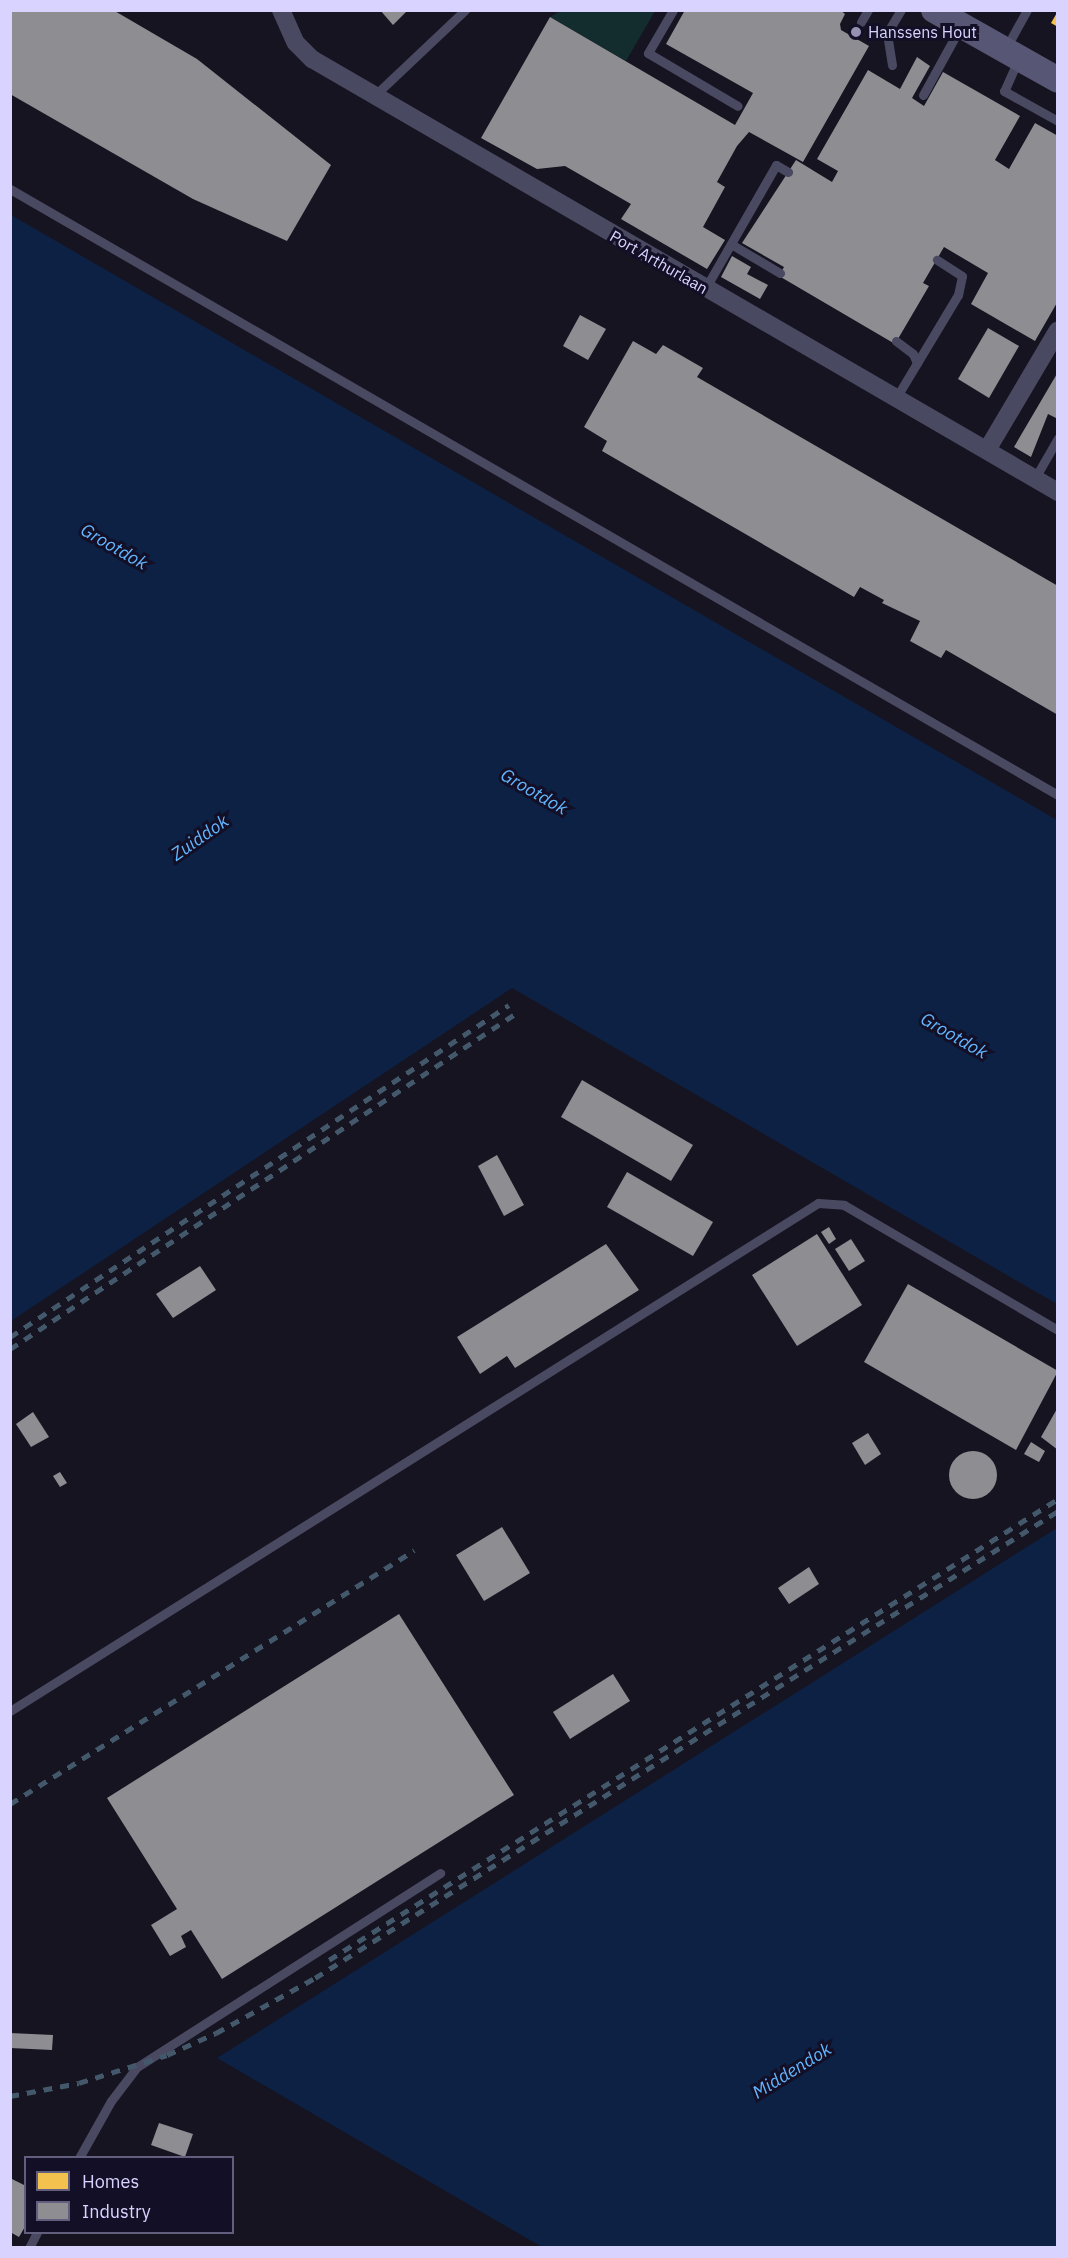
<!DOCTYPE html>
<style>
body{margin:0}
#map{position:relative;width:1068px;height:2258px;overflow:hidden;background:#161421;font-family:"IBM Plex Sans",sans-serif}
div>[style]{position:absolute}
.green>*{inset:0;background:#132c2d}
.water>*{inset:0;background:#0d2144}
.homes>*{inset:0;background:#f2c14e}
.industry>*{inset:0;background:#8d8d92}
.round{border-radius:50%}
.lane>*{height:9px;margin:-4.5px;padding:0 4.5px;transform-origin:4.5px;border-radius:4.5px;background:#4a4962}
.street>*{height:18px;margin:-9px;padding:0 9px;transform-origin:9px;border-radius:9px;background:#4a4962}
.secondary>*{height:26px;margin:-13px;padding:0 13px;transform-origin:13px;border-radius:13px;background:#575674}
.rail>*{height:4.5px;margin-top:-2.25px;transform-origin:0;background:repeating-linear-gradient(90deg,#43596b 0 9px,transparent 0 17px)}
.dots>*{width:16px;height:16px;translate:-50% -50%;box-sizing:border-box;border:3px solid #130f26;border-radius:50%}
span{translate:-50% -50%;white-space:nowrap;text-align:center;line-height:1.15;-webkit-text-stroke:6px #130f26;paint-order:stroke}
.poi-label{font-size:16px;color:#d9d4ff}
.left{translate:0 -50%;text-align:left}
.street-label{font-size:16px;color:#d9d4ff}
.water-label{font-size:18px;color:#62b6ff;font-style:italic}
.frame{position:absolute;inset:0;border:12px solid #d9d4ff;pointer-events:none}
.legend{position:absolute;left:24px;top:2156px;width:210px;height:78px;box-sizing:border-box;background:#130f26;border:2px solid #625e7d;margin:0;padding:8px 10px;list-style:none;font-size:18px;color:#d9d4ff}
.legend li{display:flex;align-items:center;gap:12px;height:30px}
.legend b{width:30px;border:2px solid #625e7d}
</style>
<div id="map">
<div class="green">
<div style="clip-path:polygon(560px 11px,560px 10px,655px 11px,626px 61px,550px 17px)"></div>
</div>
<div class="water">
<div style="clip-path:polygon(11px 215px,1057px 820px,1057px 1304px,512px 988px,11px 1321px)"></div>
<div style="clip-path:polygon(1057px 1528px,1057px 2247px,542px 2247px,217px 2058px)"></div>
</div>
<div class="homes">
<div style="clip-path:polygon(1058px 11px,1058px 27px,1051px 23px)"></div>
</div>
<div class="industry">
<div style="clip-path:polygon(10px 10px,113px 10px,197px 59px,331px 165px,287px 241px,193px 199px,10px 94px)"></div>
<div style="clip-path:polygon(380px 10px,404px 10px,406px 12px,393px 25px)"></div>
<div style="clip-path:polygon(685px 10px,840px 10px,845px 14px,840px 24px,841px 30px,869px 46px,803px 162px,749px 132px,737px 146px,717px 182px,725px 187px,703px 227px,725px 240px,707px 269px,621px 219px,631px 204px,565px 166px,537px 169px,481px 138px,550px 17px,735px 125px,753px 93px,666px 44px)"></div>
<div style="clip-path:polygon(917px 57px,930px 66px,912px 98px,924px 106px,943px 72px,1020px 116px,995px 160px,1009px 169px,1035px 123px,1058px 136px,1058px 301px,1035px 341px,971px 304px,988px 273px,944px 247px,923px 283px,929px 286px,895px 344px,779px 276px,784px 267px,742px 243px,796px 160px,832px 182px,838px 171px,817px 159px,868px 70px,900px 89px)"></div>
<div style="clip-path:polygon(732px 256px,751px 267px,747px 274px,768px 285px,760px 299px,721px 277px)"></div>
<div style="clip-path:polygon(580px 315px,606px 329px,588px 360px,563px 346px)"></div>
<div style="clip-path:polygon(988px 328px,1019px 346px,989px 398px,958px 379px)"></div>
<div style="clip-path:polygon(633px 341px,656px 354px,663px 345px,703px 368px,697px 377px,1058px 586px,1058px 715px,946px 650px,941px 658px,910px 641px,920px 621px,882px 603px,884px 600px,860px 587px,854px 597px,602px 451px,607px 441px,584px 427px)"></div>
<div style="clip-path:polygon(1058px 372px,1058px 419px,1048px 414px,1031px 457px,1014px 447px)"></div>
<div style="clip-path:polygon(582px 1080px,693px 1145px,671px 1181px,561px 1117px)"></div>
<div style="clip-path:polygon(497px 1155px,524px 1205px,504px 1216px,478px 1166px)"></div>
<div style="clip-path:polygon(627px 1172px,713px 1222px,693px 1256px,607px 1207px)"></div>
<div style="clip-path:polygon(829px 1227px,836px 1239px,829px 1244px,821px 1232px)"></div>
<div style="clip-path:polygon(817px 1234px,862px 1305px,797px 1346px,752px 1275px)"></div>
<div style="clip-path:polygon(851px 1239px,865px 1261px,849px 1271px,835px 1249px)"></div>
<div style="clip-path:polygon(606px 1244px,639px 1290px,515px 1368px,507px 1356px,480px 1374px,457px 1337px)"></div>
<div style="clip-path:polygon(200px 1266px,216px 1290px,173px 1318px,156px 1294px)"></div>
<div style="clip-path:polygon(908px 1284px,1058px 1371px,1016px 1450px,864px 1362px)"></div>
<div style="clip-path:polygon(1058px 1407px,1058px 1450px,1041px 1437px)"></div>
<div style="clip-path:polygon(33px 1412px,49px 1437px,31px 1447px,16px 1424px)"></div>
<div style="clip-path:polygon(868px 1433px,881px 1454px,865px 1465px,852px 1443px)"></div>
<div style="clip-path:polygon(1031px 1442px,1045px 1451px,1039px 1462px,1024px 1454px)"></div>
<div class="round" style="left:949px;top:1451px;width:48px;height:48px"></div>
<div style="clip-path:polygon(60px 1472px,67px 1483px,60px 1487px,53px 1476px)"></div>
<div style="clip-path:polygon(502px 1527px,530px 1573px,484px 1601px,456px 1555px)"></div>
<div style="clip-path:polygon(809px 1567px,819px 1584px,789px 1604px,778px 1588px)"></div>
<div style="clip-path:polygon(399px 1614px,514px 1795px,222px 1979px,191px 1930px,181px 1936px,186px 1947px,170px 1956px,151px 1925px,177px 1909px,107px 1798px)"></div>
<div style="clip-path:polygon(613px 1674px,630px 1701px,570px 1739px,553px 1712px)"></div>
<div style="clip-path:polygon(10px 2033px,53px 2035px,52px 2050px,10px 2048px)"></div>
<div style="clip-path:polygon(159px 2123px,193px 2134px,185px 2157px,151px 2145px)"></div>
<div style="clip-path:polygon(10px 2178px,26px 2186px,26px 2225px,19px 2237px,10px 2232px)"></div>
</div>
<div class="lane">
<div style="left:673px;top:10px;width:50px;rotate:120.2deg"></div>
<div style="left:648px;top:53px;width:104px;rotate:30.5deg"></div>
<div style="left:861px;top:22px;width:14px;rotate:-60deg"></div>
<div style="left:1006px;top:48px;width:43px;rotate:-61.1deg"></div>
<div style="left:1018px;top:60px;width:34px;rotate:114deg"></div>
<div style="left:1004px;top:91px;width:62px;rotate:29.1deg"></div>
<div style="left:892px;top:65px;width:32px;rotate:-99deg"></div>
<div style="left:887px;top:33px;width:27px;rotate:-59deg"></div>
<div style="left:923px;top:95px;width:79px;rotate:-61.2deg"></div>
<div style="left:373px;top:97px;width:127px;rotate:-43.4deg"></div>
<div style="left:10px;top:189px;width:1211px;rotate:30.04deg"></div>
<div style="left:731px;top:244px;width:57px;rotate:30.6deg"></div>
<div style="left:705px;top:289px;width:143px;rotate:-60.2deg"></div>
<div style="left:776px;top:165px;width:14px;rotate:30deg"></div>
<div style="left:896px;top:341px;width:21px;rotate:37deg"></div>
<div style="left:913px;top:354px;width:10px;rotate:66deg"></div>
<div style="left:896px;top:398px;width:120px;rotate:-59deg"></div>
<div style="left:958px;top:295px;width:19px;rotate:-78deg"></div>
<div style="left:962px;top:276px;width:30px;rotate:-147deg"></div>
<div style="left:1035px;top:478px;width:46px;rotate:-60.1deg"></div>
<div style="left:10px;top:1711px;width:954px;rotate:-32.16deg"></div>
<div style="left:818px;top:1203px;width:26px;rotate:4deg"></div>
<div style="left:844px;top:1205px;width:248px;rotate:30.3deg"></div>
<div style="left:79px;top:2158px;width:65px;rotate:-60.7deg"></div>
<div style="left:111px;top:2101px;width:43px;rotate:-52.6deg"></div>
<div style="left:137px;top:2067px;width:360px;rotate:-32.6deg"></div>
<div style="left:29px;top:2248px;width:18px;rotate:-63deg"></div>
</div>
<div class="street">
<div style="left:281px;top:10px;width:36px;rotate:66deg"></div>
<div style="left:296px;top:43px;width:23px;rotate:45deg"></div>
<div style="left:312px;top:59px;width:863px;rotate:30.13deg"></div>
<div style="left:987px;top:450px;width:139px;rotate:-59.4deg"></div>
</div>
<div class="secondary">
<div style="left:934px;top:10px;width:142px;rotate:29.4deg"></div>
</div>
<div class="rail">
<div style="left:10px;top:1337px;width:599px;rotate:-33.64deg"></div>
<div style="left:10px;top:1349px;width:606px;rotate:-33.56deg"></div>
<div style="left:10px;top:1804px;width:477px;rotate:-32.1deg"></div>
<div style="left:329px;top:1960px;width:863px;rotate:-32.31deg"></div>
<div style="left:10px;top:2096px;width:70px;rotate:-10.7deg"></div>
<div style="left:79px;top:2083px;width:92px;rotate:-17.7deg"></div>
<div style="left:167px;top:2055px;width:54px;rotate:-24.2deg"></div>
<div style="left:216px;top:2033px;width:113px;rotate:-29.1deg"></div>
<div style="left:315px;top:1978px;width:878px;rotate:-32.15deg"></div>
</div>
<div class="dots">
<div style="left:856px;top:32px;background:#9591b1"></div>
</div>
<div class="poi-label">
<span class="left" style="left:868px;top:32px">Hanssens Hout</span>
</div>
<div class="street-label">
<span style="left:659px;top:262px;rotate:30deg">Port Arthurlaan</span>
</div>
<div class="water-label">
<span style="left:114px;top:547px;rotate:30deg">Grootdok</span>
<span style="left:534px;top:792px;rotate:30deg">Grootdok</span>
<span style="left:200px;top:838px;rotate:-35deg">Zuiddok</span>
<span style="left:954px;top:1036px;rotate:30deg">Grootdok</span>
<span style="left:792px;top:2071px;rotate:-32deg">Middendok</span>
</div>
<div class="frame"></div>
<ul class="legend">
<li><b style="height:16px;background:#f2c14e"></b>Homes</li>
<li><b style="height:16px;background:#8d8d92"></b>Industry</li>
</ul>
</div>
